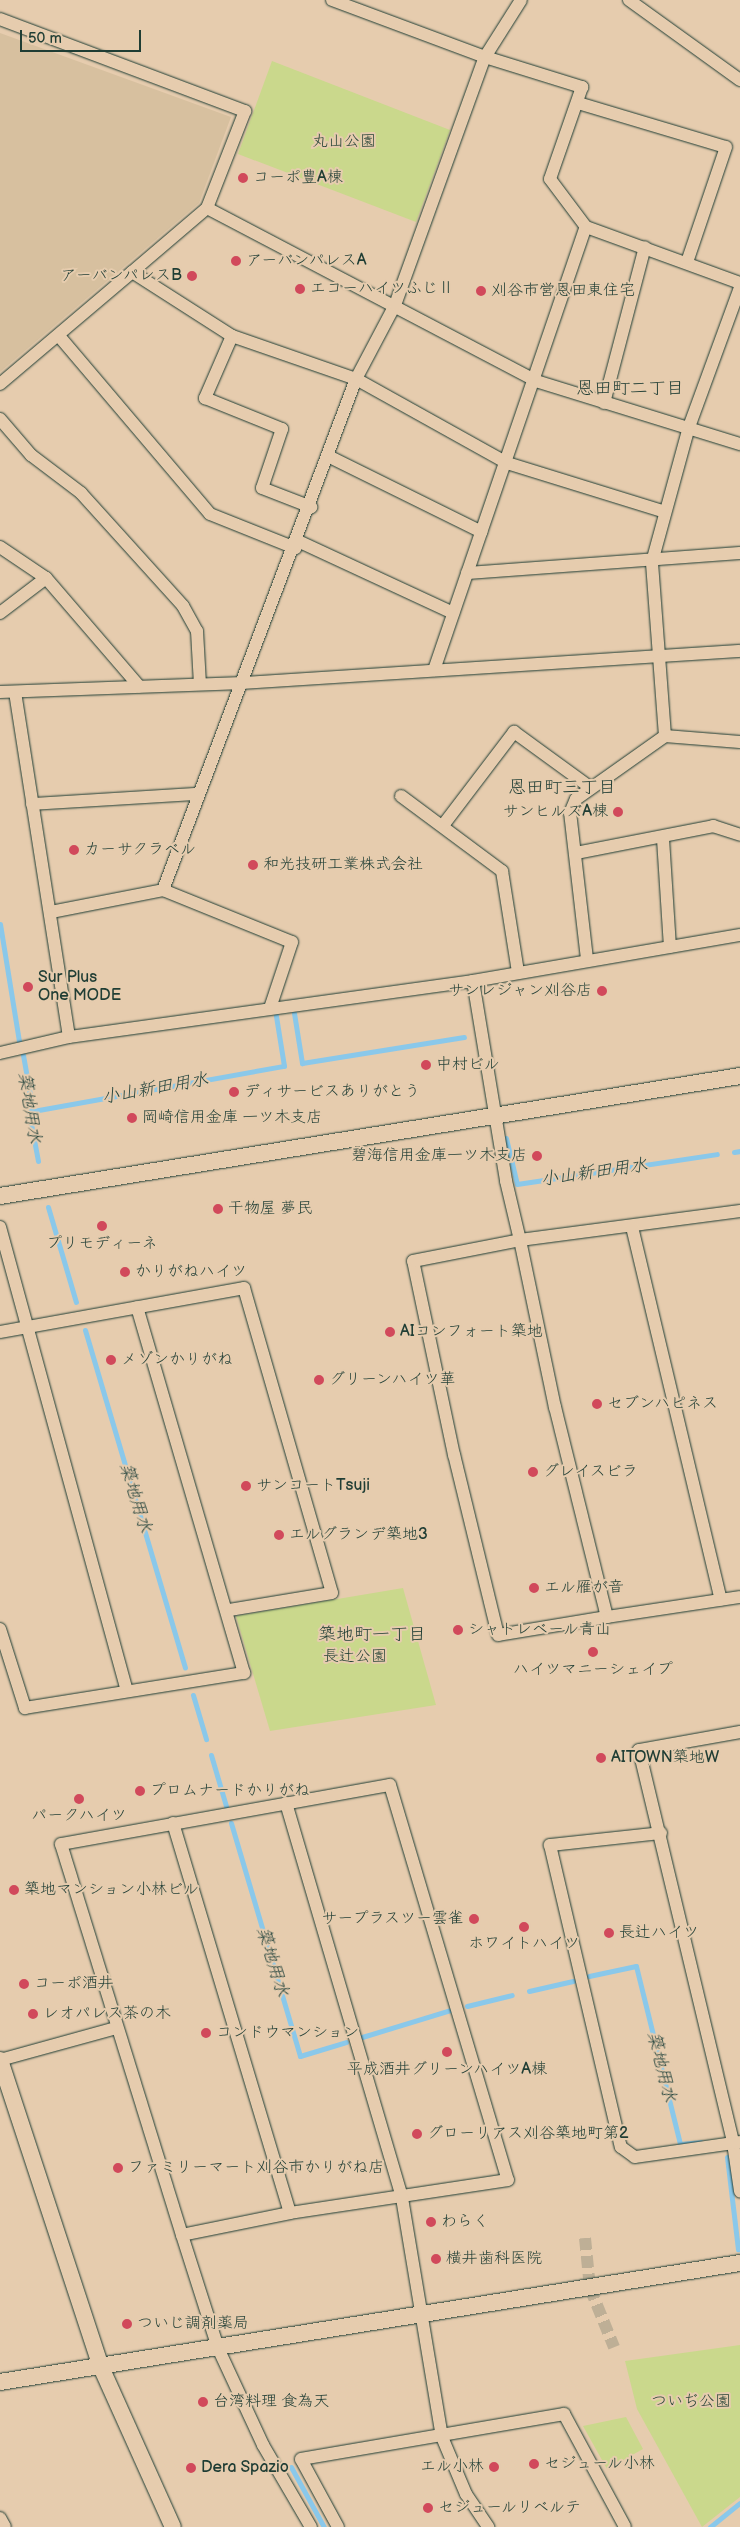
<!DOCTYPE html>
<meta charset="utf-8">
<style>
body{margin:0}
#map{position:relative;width:740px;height:2527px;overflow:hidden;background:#e6ccae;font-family:"Balsamiq Sans","Klee One",sans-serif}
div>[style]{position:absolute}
.built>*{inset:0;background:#d7c09f}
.green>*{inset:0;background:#cad88c}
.stream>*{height:5px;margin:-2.5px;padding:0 2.5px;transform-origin:2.5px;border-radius:2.5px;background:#8ac8ea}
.minor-tunnel>*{height:12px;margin-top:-6px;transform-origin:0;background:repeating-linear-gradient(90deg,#beaf96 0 12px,transparent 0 18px)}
.roads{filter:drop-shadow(0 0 1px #1f3d34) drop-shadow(0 0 1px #1f3d34)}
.minor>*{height:12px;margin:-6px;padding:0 6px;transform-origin:6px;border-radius:6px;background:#e6ccae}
.tertiary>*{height:16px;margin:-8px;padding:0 8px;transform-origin:8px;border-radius:8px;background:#e6ccae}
.dots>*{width:14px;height:14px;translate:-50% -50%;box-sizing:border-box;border:2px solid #e6ccae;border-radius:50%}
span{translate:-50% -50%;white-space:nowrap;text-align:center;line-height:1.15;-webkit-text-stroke:4px #e6ccae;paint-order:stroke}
.park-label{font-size:16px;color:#284538}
.poi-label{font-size:16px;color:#1f3d34}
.left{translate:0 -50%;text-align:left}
.right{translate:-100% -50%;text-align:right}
.neighbourhood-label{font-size:18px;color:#1f3d34}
.water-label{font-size:18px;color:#24443d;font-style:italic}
.scale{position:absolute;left:20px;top:30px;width:121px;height:22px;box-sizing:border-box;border:2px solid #1f3d34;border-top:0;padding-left:6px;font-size:15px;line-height:18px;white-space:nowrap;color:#1f3d34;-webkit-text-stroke:4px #e6ccae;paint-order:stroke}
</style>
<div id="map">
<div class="built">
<div style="clip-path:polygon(0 33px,231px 117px,199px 203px,0 372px)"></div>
</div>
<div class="green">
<div style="clip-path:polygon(272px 61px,450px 130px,416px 222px,238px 154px)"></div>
<div style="clip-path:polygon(403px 1588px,436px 1705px,270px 1731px,236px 1616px)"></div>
<div style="clip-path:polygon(740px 2345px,740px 2497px,702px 2527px,637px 2409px,625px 2361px)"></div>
<div style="clip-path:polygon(626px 2417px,643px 2449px,607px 2469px,583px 2426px)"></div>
</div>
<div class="stream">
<div style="left:0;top:924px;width:119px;rotate:80.8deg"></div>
<div style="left:294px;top:1013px;width:51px;rotate:80.9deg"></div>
<div style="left:302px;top:1063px;width:164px;rotate:-9.1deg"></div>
<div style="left:23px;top:1055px;width:57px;rotate:79.9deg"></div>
<div style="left:33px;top:1111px;width:255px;rotate:-10.2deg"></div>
<div style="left:284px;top:1066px;width:51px;rotate:-99.1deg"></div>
<div style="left:28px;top:1108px;width:54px;rotate:79.3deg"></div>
<div style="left:506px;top:1138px;width:47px;rotate:76.6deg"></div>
<div style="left:517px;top:1184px;width:202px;rotate:-8.5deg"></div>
<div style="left:734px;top:1152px;width:6px;rotate:-9deg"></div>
<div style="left:48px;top:1207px;width:99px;rotate:73.6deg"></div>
<div style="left:85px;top:1330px;width:352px;rotate:73.5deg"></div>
<div style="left:193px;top:1695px;width:46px;rotate:73.5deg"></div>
<div style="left:211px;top:1755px;width:53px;rotate:73.6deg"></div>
<div style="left:231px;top:1823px;width:243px;rotate:73.5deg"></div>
<div style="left:300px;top:2056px;width:48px;rotate:-16.9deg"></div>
<div style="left:589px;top:1976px;width:48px;rotate:-12deg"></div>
<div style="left:636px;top:1966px;width:183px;rotate:76.1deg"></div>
<div style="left:680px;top:2144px;width:21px;rotate:-5deg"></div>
<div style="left:529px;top:1991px;width:45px;rotate:-12.8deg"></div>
<div style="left:467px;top:2006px;width:46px;rotate:-13.7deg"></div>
<div style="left:362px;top:2037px;width:93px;rotate:-16.9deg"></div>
<div style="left:727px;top:2157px;width:93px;rotate:83.2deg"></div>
<div style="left:291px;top:2467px;width:68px;rotate:61.2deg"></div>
<div style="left:710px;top:2527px;width:38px;rotate:-39deg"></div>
</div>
<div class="minor-tunnel">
<div style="left:585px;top:2238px;width:50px;rotate:84.3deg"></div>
<div style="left:590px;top:2288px;width:64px;rotate:67.9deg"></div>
</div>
<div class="roads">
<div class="minor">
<div style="left:332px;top:0;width:163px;rotate:20.4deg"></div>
<div style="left:485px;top:57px;width:102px;rotate:17.2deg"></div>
<div style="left:582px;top:87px;width:97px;rotate:109.2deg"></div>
<div style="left:550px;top:179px;width:60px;rotate:53.1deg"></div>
<div style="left:586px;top:227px;width:164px;rotate:20deg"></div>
<div style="left:629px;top:0;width:137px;rotate:35.8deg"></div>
<div style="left:0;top:19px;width:262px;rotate:20.6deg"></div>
<div style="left:245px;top:111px;width:104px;rotate:111.4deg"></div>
<div style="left:207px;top:208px;width:99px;rotate:139.5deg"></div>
<div style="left:132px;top:272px;width:119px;rotate:32.6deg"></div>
<div style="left:232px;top:336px;width:131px;rotate:19.1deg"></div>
<div style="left:356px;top:379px;width:173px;rotate:29.1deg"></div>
<div style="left:507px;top:463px;width:165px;rotate:17.2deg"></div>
<div style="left:578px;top:103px;width:154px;rotate:16.6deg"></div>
<div style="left:726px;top:147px;width:121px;rotate:108.7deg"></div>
<div style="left:207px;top:208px;width:372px;rotate:27.7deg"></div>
<div style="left:536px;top:381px;width:214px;rotate:17.2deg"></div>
<div style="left:59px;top:336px;width:233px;rotate:49.7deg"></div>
<div style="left:210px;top:514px;width:92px;rotate:21.8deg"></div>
<div style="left:232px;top:336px;width:68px;rotate:113.5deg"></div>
<div style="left:205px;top:398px;width:83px;rotate:21.9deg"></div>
<div style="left:282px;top:429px;width:62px;rotate:108.7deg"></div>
<div style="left:262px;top:488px;width:53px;rotate:21.2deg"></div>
<div style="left:0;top:384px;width:173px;rotate:-40.3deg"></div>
<div style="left:604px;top:403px;width:161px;rotate:-75.3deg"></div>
<div style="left:0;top:419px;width:48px;rotate:49.3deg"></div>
<div style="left:31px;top:455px;width:63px;rotate:37.2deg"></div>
<div style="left:81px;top:493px;width:152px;rotate:47.9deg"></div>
<div style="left:183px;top:606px;width:29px;rotate:61deg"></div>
<div style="left:197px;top:631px;width:53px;rotate:86.8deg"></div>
<div style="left:330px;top:457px;width:169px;rotate:26.3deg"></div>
<div style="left:298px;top:541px;width:171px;rotate:24.9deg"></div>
<div style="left:0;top:547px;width:55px;rotate:34deg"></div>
<div style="left:46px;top:578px;width:143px;rotate:49.3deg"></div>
<div style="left:467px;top:573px;width:274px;rotate:-4.2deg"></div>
<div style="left:0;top:613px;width:58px;rotate:-37.3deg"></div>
<div style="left:434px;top:670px;width:468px;rotate:-71.1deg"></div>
<div style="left:0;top:692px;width:243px;rotate:-2.1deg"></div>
<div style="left:243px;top:683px;width:498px;rotate:-3.7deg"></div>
<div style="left:15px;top:692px;width:349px;rotate:81.1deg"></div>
<div style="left:665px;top:736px;width:174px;rotate:-94.3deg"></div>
<div style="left:652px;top:562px;width:140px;rotate:-74.7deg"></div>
<div style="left:689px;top:427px;width:148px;rotate:-69.9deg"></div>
<div style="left:401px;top:796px;width:126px;rotate:36.6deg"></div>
<div style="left:502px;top:871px;width:102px;rotate:81deg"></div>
<div style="left:32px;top:804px;width:165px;rotate:-3.5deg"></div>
<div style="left:444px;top:824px;width:116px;rotate:-52.7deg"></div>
<div style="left:514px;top:732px;width:95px;rotate:36deg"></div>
<div style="left:663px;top:839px;width:108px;rotate:86.3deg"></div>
<div style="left:576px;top:853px;width:140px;rotate:-11.1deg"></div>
<div style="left:713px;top:826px;width:28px;rotate:18deg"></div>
<div style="left:163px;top:890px;width:546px;rotate:-69.31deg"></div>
<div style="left:356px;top:379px;width:84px;rotate:-62.2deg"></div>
<div style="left:395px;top:305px;width:264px;rotate:-70.1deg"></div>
<div style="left:485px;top:57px;width:67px;rotate:-57.7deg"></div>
<div style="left:51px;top:912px;width:114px;rotate:-11.1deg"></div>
<div style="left:163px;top:890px;width:139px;rotate:22deg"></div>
<div style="left:292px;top:942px;width:70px;rotate:108.4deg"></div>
<div style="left:587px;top:959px;width:147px;rotate:-96.6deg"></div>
<div style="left:570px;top:813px;width:15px;rotate:-67deg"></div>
<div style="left:576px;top:799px;width:109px;rotate:-35.3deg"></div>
<div style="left:665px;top:736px;width:75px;rotate:4.6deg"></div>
<div style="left:473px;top:981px;width:203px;rotate:80.6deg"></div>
<div style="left:506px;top:1181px;width:61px;rotate:76.7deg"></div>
<div style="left:520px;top:1240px;width:171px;rotate:78.2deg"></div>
<div style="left:555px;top:1407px;width:216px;rotate:76.1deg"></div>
<div style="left:607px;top:1617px;width:110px;rotate:170.6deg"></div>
<div style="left:498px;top:1635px;width:185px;rotate:-103.7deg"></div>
<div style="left:454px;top:1455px;width:198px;rotate:-101.9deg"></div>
<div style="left:413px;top:1261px;width:109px;rotate:-11.1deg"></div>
<div style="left:520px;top:1240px;width:222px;rotate:-7.5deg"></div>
<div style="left:0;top:1053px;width:71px;rotate:-13.1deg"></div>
<div style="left:69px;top:1037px;width:408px;rotate:-7.9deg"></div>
<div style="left:473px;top:981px;width:271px;rotate:-9.8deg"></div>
<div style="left:0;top:1227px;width:480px;rotate:74.7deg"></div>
<div style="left:632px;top:1227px;width:383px;rotate:76.6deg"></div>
<div style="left:0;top:1332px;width:248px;rotate:-10.2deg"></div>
<div style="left:244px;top:1288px;width:317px;rotate:73.9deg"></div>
<div style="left:332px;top:1593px;width:104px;rotate:170.6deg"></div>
<div style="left:607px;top:1617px;width:134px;rotate:-8.6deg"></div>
<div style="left:0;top:1629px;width:83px;rotate:72.4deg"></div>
<div style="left:25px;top:1708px;width:222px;rotate:-9.1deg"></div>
<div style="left:244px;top:1673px;width:381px;rotate:-106.3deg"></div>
<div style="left:740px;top:1732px;width:103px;rotate:169.9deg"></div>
<div style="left:639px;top:1750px;width:404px;rotate:76.5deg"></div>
<div style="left:733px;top:2143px;width:49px;rotate:81.7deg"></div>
<div style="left:390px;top:1785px;width:412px;rotate:73.4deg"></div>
<div style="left:508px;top:2180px;width:220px;rotate:171.4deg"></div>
<div style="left:290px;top:2213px;width:110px;rotate:168.5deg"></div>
<div style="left:182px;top:2235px;width:409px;rotate:-107.2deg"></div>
<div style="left:61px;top:1844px;width:334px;rotate:-10.2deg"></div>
<div style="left:286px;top:1803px;width:412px;rotate:73.6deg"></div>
<div style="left:402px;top:2198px;width:242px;rotate:80.5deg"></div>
<div style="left:442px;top:2437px;width:62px;rotate:67.2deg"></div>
<div style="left:466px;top:2494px;width:40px;rotate:56deg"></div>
<div style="left:173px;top:1823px;width:407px;rotate:73.3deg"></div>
<div style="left:661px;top:1833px;width:112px;rotate:173.8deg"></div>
<div style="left:550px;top:1845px;width:310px;rotate:76.8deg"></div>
<div style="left:621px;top:2147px;width:17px;rotate:36deg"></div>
<div style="left:635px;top:2157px;width:106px;rotate:-8.1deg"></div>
<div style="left:0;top:2060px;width:120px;rotate:-15.4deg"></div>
<div style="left:182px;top:2235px;width:119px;rotate:72.3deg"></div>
<div style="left:218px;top:2348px;width:107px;rotate:65.1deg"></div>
<div style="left:263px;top:2445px;width:95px;rotate:59.7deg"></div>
<div style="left:0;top:2518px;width:10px;rotate:61deg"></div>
<div style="left:338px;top:2527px;width:77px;rotate:-118.6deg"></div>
<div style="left:301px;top:2459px;width:267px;rotate:-9.7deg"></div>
<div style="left:564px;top:2414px;width:128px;rotate:61.6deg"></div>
</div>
<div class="tertiary">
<div style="left:0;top:1196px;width:750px;rotate:-9.21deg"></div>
<div style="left:0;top:2060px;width:323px;rotate:71.8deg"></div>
<div style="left:101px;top:2367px;width:175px;rotate:65.8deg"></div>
<div style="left:0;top:2382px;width:750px;rotate:-9.14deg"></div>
</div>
</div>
<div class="dots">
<div style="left:243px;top:178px;background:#d1495b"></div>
<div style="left:236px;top:261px;background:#d1495b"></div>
<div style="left:192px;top:276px;background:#d1495b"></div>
<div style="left:300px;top:289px;background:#d1495b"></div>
<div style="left:481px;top:291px;background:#d1495b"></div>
<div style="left:618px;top:812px;background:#d1495b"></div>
<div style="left:74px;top:850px;background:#d1495b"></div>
<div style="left:253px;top:865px;background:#d1495b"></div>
<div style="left:28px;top:987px;background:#d1495b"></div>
<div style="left:602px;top:991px;background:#d1495b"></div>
<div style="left:426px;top:1065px;background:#d1495b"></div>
<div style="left:234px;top:1092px;background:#d1495b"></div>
<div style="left:132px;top:1118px;background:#d1495b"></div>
<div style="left:537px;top:1156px;background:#d1495b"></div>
<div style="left:218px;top:1209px;background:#d1495b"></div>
<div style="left:102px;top:1226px;background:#d1495b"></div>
<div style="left:125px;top:1272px;background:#d1495b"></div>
<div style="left:390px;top:1332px;background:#d1495b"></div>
<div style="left:111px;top:1360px;background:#d1495b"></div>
<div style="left:319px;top:1380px;background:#d1495b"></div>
<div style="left:597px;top:1404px;background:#d1495b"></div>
<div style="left:533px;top:1472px;background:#d1495b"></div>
<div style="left:246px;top:1486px;background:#d1495b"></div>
<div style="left:279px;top:1535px;background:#d1495b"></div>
<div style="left:534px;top:1588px;background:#d1495b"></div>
<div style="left:458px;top:1630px;background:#d1495b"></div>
<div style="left:593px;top:1652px;background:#d1495b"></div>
<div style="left:601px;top:1758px;background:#d1495b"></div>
<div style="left:140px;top:1791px;background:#d1495b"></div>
<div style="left:79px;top:1799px;background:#d1495b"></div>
<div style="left:14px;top:1890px;background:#d1495b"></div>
<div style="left:474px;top:1919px;background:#d1495b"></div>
<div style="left:524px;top:1927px;background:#d1495b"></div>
<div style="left:609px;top:1933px;background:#d1495b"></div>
<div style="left:24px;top:1984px;background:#d1495b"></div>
<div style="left:33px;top:2014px;background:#d1495b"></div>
<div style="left:206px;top:2033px;background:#d1495b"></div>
<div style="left:447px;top:2052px;background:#d1495b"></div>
<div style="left:417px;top:2134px;background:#d1495b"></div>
<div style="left:118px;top:2168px;background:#d1495b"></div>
<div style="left:431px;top:2222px;background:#d1495b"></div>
<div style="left:436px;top:2259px;background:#d1495b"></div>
<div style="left:127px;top:2324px;background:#d1495b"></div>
<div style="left:203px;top:2402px;background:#d1495b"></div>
<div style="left:534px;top:2464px;background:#d1495b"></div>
<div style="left:494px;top:2467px;background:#d1495b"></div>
<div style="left:191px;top:2468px;background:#d1495b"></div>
<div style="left:428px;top:2508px;background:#d1495b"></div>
</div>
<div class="park-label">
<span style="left:344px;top:142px">丸山公園</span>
<span style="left:355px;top:1657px">長辻公園</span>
<span style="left:691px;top:2402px">ついぢ公園</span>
</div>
<div class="poi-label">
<span class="left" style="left:253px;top:178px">コーポ豊A棟</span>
<span class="left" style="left:246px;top:261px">アーバンパレスA</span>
<span class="right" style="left:182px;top:276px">アーバンパレスB</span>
<span class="left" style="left:310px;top:289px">エコーハイツふじⅡ</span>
<span class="left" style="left:491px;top:291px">刈谷市営恩田東住宅</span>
<span class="right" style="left:608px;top:812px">サンヒルズA棟</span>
<span class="left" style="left:84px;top:850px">カーサクラベル</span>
<span class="left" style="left:263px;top:865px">和光技研工業株式会社</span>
<span class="left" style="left:38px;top:987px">Sur Plus<br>One MODE</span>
<span class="right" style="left:592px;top:991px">サンレジャン刈谷店</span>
<span class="left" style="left:436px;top:1065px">中村ビル</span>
<span class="left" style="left:244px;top:1092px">ディサービスありがとう</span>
<span class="left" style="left:142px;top:1118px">岡崎信用金庫 一ツ木支店</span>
<span class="right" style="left:527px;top:1156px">碧海信用金庫一ツ木支店</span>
<span class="left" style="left:228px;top:1209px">干物屋 夢民</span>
<span style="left:102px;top:1244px">プリモディーネ</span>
<span class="left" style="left:135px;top:1272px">かりがねハイツ</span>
<span class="left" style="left:400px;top:1332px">AIコンフォート築地</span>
<span class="left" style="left:121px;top:1360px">メゾンかりがね</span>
<span class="left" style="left:329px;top:1380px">グリーンハイツ華</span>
<span class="left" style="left:607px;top:1404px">セブンハピネス</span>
<span class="left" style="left:543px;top:1472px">グレイスビラ</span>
<span class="left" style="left:256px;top:1486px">サンコートTsuji</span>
<span class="left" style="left:289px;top:1535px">エルグランデ築地3</span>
<span class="left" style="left:544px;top:1588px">エル雁が音</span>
<span class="left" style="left:468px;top:1630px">シャトレベール青山</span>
<span style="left:593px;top:1670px">ハイツマニーシェイプ</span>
<span class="left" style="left:611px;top:1758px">AITOWN築地W</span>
<span class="left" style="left:150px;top:1791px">プロムナードかりがね</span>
<span style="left:79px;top:1816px">パークハイツ</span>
<span class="left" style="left:24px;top:1890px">築地マンション小林ビル</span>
<span class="right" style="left:464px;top:1919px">サープラスツー雲雀</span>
<span class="left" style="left:619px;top:1933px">長辻ハイツ</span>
<span style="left:524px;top:1944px">ホワイトハイツ</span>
<span class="left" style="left:34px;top:1984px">コーポ酒井</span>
<span class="left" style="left:43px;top:2014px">レオパレス茶の木</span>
<span class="left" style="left:216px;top:2033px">コンドウマンション</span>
<span style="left:447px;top:2070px">平成酒井グリーンハイツA棟</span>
<span class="left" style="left:427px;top:2134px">グローリアス刈谷築地町第2</span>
<span class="left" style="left:128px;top:2168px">ファミリーマート刈谷市かりがね店</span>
<span class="left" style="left:441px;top:2222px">わらく</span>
<span class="left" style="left:446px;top:2259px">横井歯科医院</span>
<span class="left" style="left:137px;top:2324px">ついじ調剤薬局</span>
<span class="left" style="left:213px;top:2402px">台湾料理 食為天</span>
<span class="left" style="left:544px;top:2464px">セジュール小林</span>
<span class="right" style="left:484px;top:2467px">エル小林</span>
<span class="left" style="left:201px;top:2468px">Dera Spazio</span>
<span class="left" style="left:438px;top:2508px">セジュールリベルテ</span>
</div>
<div class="neighbourhood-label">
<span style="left:630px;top:389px">恩田町二丁目</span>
<span style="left:562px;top:788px">恩田町三丁目</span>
<span style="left:372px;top:1635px">築地町一丁目</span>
</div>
<div class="water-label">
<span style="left:155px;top:1089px;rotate:-10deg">小山新田用水</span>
<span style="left:29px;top:1108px;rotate:81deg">築地用水</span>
<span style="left:594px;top:1173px;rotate:-8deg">小山新田用水</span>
<span style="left:135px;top:1498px;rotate:73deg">築地用水</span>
<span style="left:272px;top:1962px;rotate:73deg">築地用水</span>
<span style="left:661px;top:2067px;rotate:76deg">築地用水</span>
</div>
<div class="scale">50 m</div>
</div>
